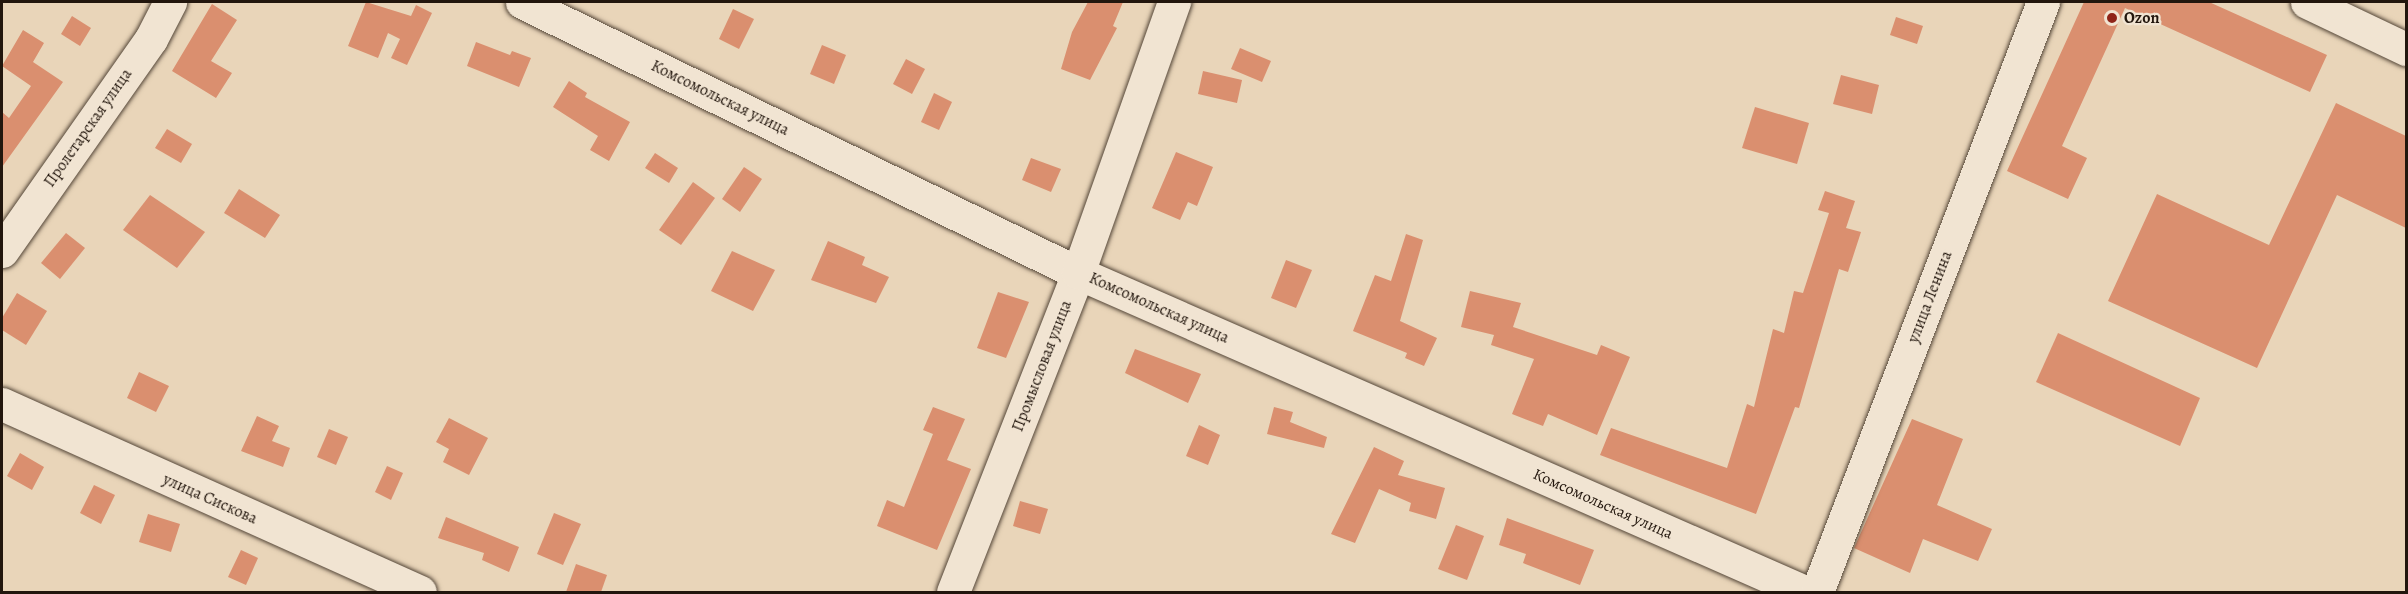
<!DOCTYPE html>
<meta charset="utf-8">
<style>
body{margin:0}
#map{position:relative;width:2408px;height:594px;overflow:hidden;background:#e9d5b9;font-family:Alegreya,serif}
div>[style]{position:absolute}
.building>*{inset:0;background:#da8f6f}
.roads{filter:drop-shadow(0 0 2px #544638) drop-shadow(0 0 2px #544638)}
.minor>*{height:33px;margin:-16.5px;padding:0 16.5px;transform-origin:16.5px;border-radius:16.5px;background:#f1e4d2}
.dots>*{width:16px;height:16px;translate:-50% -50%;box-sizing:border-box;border:3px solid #f1e4d2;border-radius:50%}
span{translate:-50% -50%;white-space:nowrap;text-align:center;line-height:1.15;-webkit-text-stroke:4.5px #f1e4d2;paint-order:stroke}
.poi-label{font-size:16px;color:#22160d;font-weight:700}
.left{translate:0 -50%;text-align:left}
.street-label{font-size:16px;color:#22160d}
.frame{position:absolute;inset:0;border:3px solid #22160d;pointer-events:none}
</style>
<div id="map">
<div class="building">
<div style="clip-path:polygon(366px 2px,411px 16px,416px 5px,432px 13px,407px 65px,391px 58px,400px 39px,388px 33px,378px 58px,348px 46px)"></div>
<div style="clip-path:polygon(1088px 2px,1123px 2px,1113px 26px,1117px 28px,1090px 80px,1061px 69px,1072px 32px)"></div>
<div style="clip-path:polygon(2084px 2px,2209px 2px,2327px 55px,2310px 92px,2125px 8px,2062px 146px,2087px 158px,2068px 199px,2007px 171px)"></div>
<div style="clip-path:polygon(212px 4px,237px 20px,211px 61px,232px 73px,216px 98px,172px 71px)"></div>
<div style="clip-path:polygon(733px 9px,754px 19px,739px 49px,719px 39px)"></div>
<div style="clip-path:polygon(72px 16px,91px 28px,80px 46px,61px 34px)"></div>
<div style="clip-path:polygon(1896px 17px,1923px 26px,1917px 44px,1890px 35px)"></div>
<div style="clip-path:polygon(23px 30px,44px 43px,33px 62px,63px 82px,2px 167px,2px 112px,9px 118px,31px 86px,2px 66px)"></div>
<div style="clip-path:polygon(476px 42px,510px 55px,512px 51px,531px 58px,519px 87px,467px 66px)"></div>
<div style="clip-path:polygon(822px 45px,846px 55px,834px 84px,810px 74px)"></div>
<div style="clip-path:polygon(1240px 48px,1271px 61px,1262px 82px,1231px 69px)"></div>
<div style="clip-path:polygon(906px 59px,925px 69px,912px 94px,893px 84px)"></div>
<div style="clip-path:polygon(1203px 71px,1242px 80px,1237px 103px,1198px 94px)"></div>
<div style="clip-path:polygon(1841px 75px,1879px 85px,1872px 114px,1833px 104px)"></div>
<div style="clip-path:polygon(569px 81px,587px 93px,585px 97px,630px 122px,609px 161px,590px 150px,598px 136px,553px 107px)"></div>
<div style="clip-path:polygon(934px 93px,952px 102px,939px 130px,921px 122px)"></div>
<div style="clip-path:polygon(2336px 103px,2406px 136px,2406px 228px,2337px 195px,2257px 368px,2108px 301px,2157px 194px,2269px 245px)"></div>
<div style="clip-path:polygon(1755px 107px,1809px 123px,1797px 164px,1742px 148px)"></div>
<div style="clip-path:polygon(167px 129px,192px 144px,181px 163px,155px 148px)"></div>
<div style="clip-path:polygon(1176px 152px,1213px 167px,1197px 206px,1188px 202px,1180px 220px,1152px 208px)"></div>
<div style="clip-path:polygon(655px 153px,678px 168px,669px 183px,645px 168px)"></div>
<div style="clip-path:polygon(1031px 158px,1061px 169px,1051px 192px,1022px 180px)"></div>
<div style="clip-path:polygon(744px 167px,762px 179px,740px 212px,722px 199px)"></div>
<div style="clip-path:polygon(693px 182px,715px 198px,681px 245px,659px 230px)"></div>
<div style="clip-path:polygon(239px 189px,280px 215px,265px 238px,224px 213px)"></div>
<div style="clip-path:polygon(1825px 191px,1855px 201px,1846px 228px,1861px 232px,1848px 272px,1839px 269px,1799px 408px,1795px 407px,1756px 514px,1600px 455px,1611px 428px,1727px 468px,1747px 404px,1754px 407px,1773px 329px,1784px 333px,1794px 291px,1803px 293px,1829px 213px,1818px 210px)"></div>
<div style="clip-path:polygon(150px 195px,205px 232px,177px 268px,123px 230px)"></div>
<div style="clip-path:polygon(66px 233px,85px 248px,60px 279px,41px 263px)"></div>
<div style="clip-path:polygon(1406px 234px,1423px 240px,1400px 321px,1437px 338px,1424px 366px,1405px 358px,1407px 353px,1353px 331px,1375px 275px,1391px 281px)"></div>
<div style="clip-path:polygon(828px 241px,865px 257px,862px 265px,889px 277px,876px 303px,811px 280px)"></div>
<div style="clip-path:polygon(732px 251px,775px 270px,753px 311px,711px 291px)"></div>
<div style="clip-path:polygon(1286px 260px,1312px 270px,1296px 308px,1271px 298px)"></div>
<div style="clip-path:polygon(1470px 291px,1521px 303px,1513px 327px,1597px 355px,1601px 345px,1630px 357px,1597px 435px,1548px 414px,1543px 426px,1512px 414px,1534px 359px,1491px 345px,1494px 335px,1461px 327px)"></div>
<div style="clip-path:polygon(998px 292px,1029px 302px,1006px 358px,977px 348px)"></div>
<div style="clip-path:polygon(17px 293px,47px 311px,26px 345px,2px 330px,2px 318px)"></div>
<div style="clip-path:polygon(2058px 333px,2200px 398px,2180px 446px,2036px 382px)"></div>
<div style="clip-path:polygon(1135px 349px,1201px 374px,1188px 403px,1125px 373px)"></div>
<div style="clip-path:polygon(139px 372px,169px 386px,156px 412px,127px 398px)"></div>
<div style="clip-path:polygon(933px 407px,965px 419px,947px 460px,971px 469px,937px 550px,877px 526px,887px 500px,904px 507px,933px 434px,923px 430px)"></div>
<div style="clip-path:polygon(1274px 407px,1293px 412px,1290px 422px,1327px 437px,1324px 448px,1267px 434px)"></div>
<div style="clip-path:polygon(257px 416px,279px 426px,272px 441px,290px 448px,283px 467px,241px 451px)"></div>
<div style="clip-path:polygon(449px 418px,488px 438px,469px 475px,443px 462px,449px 449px,436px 442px)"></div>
<div style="clip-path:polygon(1912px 419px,1963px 439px,1937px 505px,1992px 529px,1978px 561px,1923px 539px,1910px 573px,1854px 548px)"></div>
<div style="clip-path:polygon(1199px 425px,1220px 435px,1208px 465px,1186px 456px)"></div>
<div style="clip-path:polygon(329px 429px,348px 437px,336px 465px,317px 457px)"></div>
<div style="clip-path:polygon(1374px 447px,1404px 461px,1398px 475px,1445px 488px,1436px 519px,1409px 511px,1411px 503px,1379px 489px,1355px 543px,1331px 534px)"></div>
<div style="clip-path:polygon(20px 453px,44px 467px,32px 490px,7px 476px)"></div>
<div style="clip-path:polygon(387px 466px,403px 473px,391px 500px,375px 492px)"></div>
<div style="clip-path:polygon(94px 485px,115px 495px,101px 524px,80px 513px)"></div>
<div style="clip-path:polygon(1020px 501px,1048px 509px,1040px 534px,1013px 526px)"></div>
<div style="clip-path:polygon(554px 513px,581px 524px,563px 565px,537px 554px)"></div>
<div style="clip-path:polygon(148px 514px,180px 524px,171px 552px,139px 542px)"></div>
<div style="clip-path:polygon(446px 517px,519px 547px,509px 572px,482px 560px,484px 553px,438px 538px)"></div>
<div style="clip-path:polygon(1507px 518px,1594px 550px,1580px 585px,1523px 563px,1526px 554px,1499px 545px)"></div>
<div style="clip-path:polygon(1456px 525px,1484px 536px,1467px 580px,1438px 569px)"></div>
<div style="clip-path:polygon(241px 550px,258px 558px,246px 585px,228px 577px)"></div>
<div style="clip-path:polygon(576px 564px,607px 575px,601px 592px,566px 592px)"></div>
</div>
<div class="roads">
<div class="minor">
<div style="left:522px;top:2px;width:619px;rotate:25.99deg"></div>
<div style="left:1078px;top:273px;width:794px;rotate:23.69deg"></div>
<div style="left:2307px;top:2px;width:110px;rotate:25.4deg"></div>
<div style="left:2px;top:251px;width:259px;rotate:-54.9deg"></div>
<div style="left:151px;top:39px;width:42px;rotate:-62.8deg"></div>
<div style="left:2px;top:404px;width:458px;rotate:24.2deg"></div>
<div style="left:953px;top:592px;width:343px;rotate:-68.6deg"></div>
<div style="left:1078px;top:273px;width:288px;rotate:-70.5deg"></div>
<div style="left:1817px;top:592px;width:632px;rotate:-69.04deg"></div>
</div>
</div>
<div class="dots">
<div style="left:2112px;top:18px;background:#8f2418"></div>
</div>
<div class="poi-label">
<span class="left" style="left:2124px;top:18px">Ozon</span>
</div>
<div class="street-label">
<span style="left:720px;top:98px;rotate:26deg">Комсомольская улица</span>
<span style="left:88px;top:128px;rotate:-55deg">Пролетарская улица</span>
<span style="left:1930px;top:297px;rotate:-69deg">улица Ленина</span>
<span style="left:1159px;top:308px;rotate:24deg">Комсомольская улица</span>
<span style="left:1042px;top:366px;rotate:-69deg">Промысловая улица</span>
<span style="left:210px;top:499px;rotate:24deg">улица Сискова</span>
<span style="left:1603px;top:504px;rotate:24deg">Комсомольская улица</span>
</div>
<div class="frame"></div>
</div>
